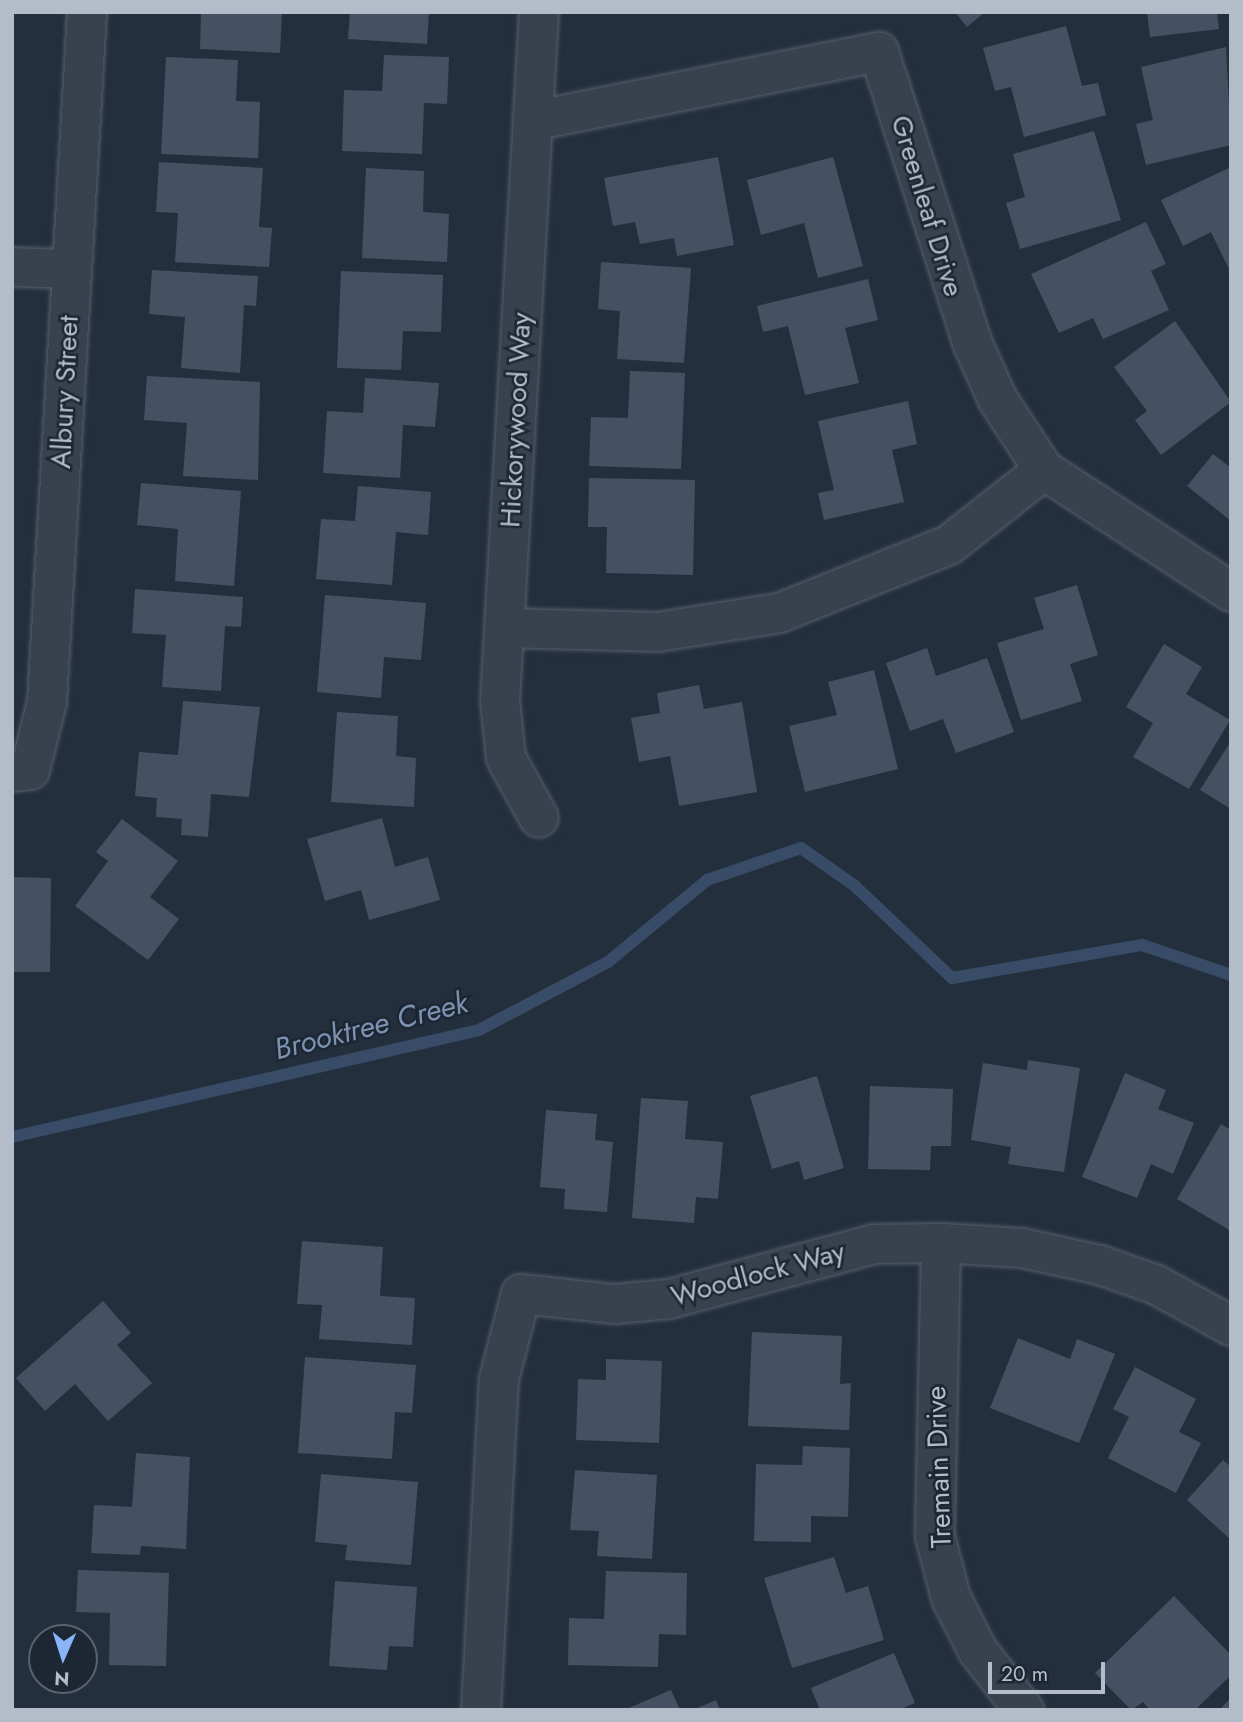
<!DOCTYPE html>
<style>
body{margin:0}
#map{position:relative;width:1243px;height:1722px;overflow:hidden;background:#242f3e;font-family:Jost,sans-serif}
div>[style]{position:absolute}
.stream>*{height:12px;margin:-6px;padding:0 6px;transform-origin:6px;border-radius:6px;background:#394c67}
.building>*{inset:0;background:#455162}
.roads{filter:drop-shadow(0 0 2px #565f6c) drop-shadow(0 0 2px #565f6c)}
.street>*{height:38px;margin:-19px;padding:0 19px;transform-origin:19px;border-radius:19px;background:#38414e}
span{translate:-50% -50%;white-space:nowrap;text-align:center;line-height:1.15;-webkit-text-stroke:5px #1d2633;paint-order:stroke}
.street-label{font-size:28px;color:#b4bcc9}
.water-label{font-size:30px;color:#7c92b1;font-style:italic}
.frame{position:absolute;inset:0;border:14px solid #b4bcc9;pointer-events:none}
.north{position:absolute;left:28px;top:1624px;width:70px;height:70px;box-sizing:border-box;background:#1d2633;border:2px solid #59626f;border-radius:50%;rotate:183deg;font-size:19px;font-weight:700;line-height:28px;text-align:center;color:#b4bcc9}
.north::after{content:'';display:block;margin:auto;width:24px;height:32px;background:#8ab4f8;clip-path:polygon(50% 0,100% 100%,50% 72%,0 100%)}
.scale{position:absolute;left:988px;top:1662px;width:117px;height:32px;box-sizing:border-box;border:4px solid #b4bcc9;border-top:0;padding-left:9px;font-size:21px;line-height:24px;white-space:nowrap;color:#b4bcc9;-webkit-text-stroke:5px #1d2633;paint-order:stroke}
</style>
<div id="map">
<div class="stream">
<div style="left:12px;top:1137px;width:479px;rotate:-12.9deg"></div>
<div style="left:479px;top:1030px;width:146px;rotate:-27.8deg"></div>
<div style="left:608px;top:962px;width:129px;rotate:-39.6deg"></div>
<div style="left:707px;top:880px;width:99px;rotate:-18.8deg"></div>
<div style="left:801px;top:848px;width:66px;rotate:35.1deg"></div>
<div style="left:855px;top:886px;width:134px;rotate:43.5deg"></div>
<div style="left:952px;top:978px;width:193px;rotate:-9.9deg"></div>
<div style="left:1142px;top:945px;width:94px;rotate:18.6deg"></div>
</div>
<div class="building">
<div style="clip-path:polygon(201px 12px,282px 12px,280px 53px,200px 49px)"></div>
<div style="clip-path:polygon(350px 12px,429px 12px,427px 44px,348px 39px)"></div>
<div style="clip-path:polygon(955px 12px,985px 12px,967px 27px)"></div>
<div style="clip-path:polygon(1147px 12px,1217px 12px,1219px 29px,1150px 37px)"></div>
<div style="clip-path:polygon(1066px 26px,1082px 86px,1098px 83px,1106px 115px,1024px 137px,1011px 87px,995px 91px,983px 48px)"></div>
<div style="clip-path:polygon(1226px 47px,1231px 145px,1146px 165px,1136px 124px,1153px 120px,1141px 67px)"></div>
<div style="clip-path:polygon(384px 55px,449px 57px,447px 104px,424px 103px,422px 154px,342px 151px,344px 90px,382px 91px)"></div>
<div style="clip-path:polygon(166px 57px,238px 60px,236px 101px,260px 102px,258px 158px,161px 154px)"></div>
<div style="clip-path:polygon(1094px 131px,1121px 220px,1020px 249px,1006px 203px,1025px 197px,1013px 154px)"></div>
<div style="clip-path:polygon(718px 157px,734px 245px,677px 256px,674px 238px,640px 244px,635px 222px,613px 226px,604px 178px)"></div>
<div style="clip-path:polygon(833px 157px,863px 266px,818px 278px,804px 223px,761px 235px,747px 180px)"></div>
<div style="clip-path:polygon(159px 162px,263px 168px,259px 227px,272px 228px,269px 267px,175px 262px,178px 213px,156px 212px)"></div>
<div style="clip-path:polygon(1231px 167px,1231px 273px,1211px 232px,1183px 246px,1161px 200px)"></div>
<div style="clip-path:polygon(366px 168px,424px 171px,423px 212px,449px 214px,447px 262px,362px 258px)"></div>
<div style="clip-path:polygon(1146px 222px,1166px 264px,1151px 271px,1169px 310px,1103px 339px,1093px 318px,1059px 333px,1031px 274px)"></div>
<div style="clip-path:polygon(601px 262px,691px 268px,684px 363px,617px 359px,620px 311px,598px 309px)"></div>
<div style="clip-path:polygon(152px 270px,258px 276px,256px 306px,244px 305px,240px 373px,181px 368px,185px 317px,149px 314px)"></div>
<div style="clip-path:polygon(341px 271px,443px 275px,441px 332px,403px 331px,401px 370px,337px 368px)"></div>
<div style="clip-path:polygon(868px 279px,878px 320px,845px 328px,859px 383px,805px 395px,788px 326px,763px 332px,757px 306px)"></div>
<div style="clip-path:polygon(1175px 321px,1231px 402px,1161px 455px,1135px 420px,1147px 411px,1114px 367px)"></div>
<div style="clip-path:polygon(630px 371px,685px 373px,681px 469px,589px 466px,591px 417px,628px 418px)"></div>
<div style="clip-path:polygon(147px 376px,260px 382px,258px 480px,183px 476px,187px 423px,144px 420px)"></div>
<div style="clip-path:polygon(365px 378px,439px 383px,435px 427px,403px 425px,400px 478px,323px 473px,327px 411px,363px 413px)"></div>
<div style="clip-path:polygon(908px 401px,917px 444px,892px 450px,904px 502px,824px 520px,818px 493px,834px 490px,818px 421px)"></div>
<div style="clip-path:polygon(1213px 454px,1231px 468px,1231px 521px,1187px 486px)"></div>
<div style="clip-path:polygon(589px 478px,695px 480px,693px 575px,606px 573px,607px 527px,588px 527px)"></div>
<div style="clip-path:polygon(141px 483px,241px 491px,234px 586px,175px 581px,178px 529px,137px 525px)"></div>
<div style="clip-path:polygon(358px 486px,431px 492px,428px 535px,396px 532px,392px 585px,316px 579px,321px 519px,355px 521px)"></div>
<div style="clip-path:polygon(1077px 585px,1098px 655px,1070px 664px,1082px 701px,1021px 720px,997px 643px,1044px 629px,1034px 598px)"></div>
<div style="clip-path:polygon(135px 589px,243px 597px,241px 627px,225px 626px,221px 691px,162px 687px,166px 635px,132px 633px)"></div>
<div style="clip-path:polygon(325px 595px,426px 603px,421px 660px,384px 657px,381px 698px,317px 692px)"></div>
<div style="clip-path:polygon(1164px 644px,1202px 667px,1186px 694px,1230px 720px,1189px 789px,1133px 757px,1153px 723px,1126px 707px)"></div>
<div style="clip-path:polygon(927px 648px,936px 676px,987px 658px,1014px 732px,956px 753px,943px 719px,910px 731px,886px 663px)"></div>
<div style="clip-path:polygon(874px 670px,898px 769px,805px 792px,789px 726px,837px 715px,828px 682px)"></div>
<div style="clip-path:polygon(699px 685px,704px 709px,742px 702px,757px 792px,679px 806px,670px 756px,639px 762px,631px 718px,660px 713px,657px 693px)"></div>
<div style="clip-path:polygon(183px 701px,260px 707px,249px 797px,211px 794px,208px 837px,181px 835px,182px 819px,156px 817px,157px 798px,135px 796px,139px 752px,178px 755px)"></div>
<div style="clip-path:polygon(337px 712px,398px 716px,396px 756px,416px 758px,414px 807px,331px 802px)"></div>
<div style="clip-path:polygon(1231px 741px,1231px 809px,1200px 790px)"></div>
<div style="clip-path:polygon(382px 818px,395px 867px,428px 857px,440px 900px,369px 920px,361px 890px,325px 901px,307px 839px)"></div>
<div style="clip-path:polygon(122px 819px,178px 861px,150px 897px,179px 919px,148px 960px,75px 906px,108px 861px,96px 852px)"></div>
<div style="clip-path:polygon(12px 877px,51px 878px,50px 972px,12px 972px)"></div>
<div style="clip-path:polygon(1028px 1060px,1080px 1068px,1064px 1172px,1008px 1164px,1011px 1147px,971px 1140px,983px 1063px,1027px 1070px)"></div>
<div style="clip-path:polygon(1125px 1073px,1166px 1090px,1158px 1109px,1194px 1123px,1173px 1174px,1151px 1164px,1137px 1198px,1082px 1177px)"></div>
<div style="clip-path:polygon(817px 1076px,844px 1168px,804px 1180px,799px 1161px,772px 1169px,750px 1096px)"></div>
<div style="clip-path:polygon(870px 1086px,953px 1089px,951px 1146px,931px 1146px,930px 1170px,868px 1169px)"></div>
<div style="clip-path:polygon(641px 1098px,688px 1101px,685px 1139px,723px 1142px,718px 1199px,696px 1197px,694px 1223px,632px 1218px)"></div>
<div style="clip-path:polygon(546px 1110px,597px 1114px,595px 1140px,613px 1142px,607px 1212px,564px 1209px,565px 1189px,540px 1187px)"></div>
<div style="clip-path:polygon(1221px 1124px,1231px 1130px,1231px 1231px,1177px 1199px)"></div>
<div style="clip-path:polygon(302px 1241px,383px 1247px,380px 1296px,415px 1298px,412px 1345px,319px 1339px,322px 1305px,297px 1304px)"></div>
<div style="clip-path:polygon(103px 1301px,131px 1333px,117px 1345px,152px 1383px,108px 1421px,75px 1384px,45px 1411px,16px 1378px)"></div>
<div style="clip-path:polygon(752px 1332px,842px 1336px,840px 1384px,851px 1383px,849px 1430px,748px 1426px)"></div>
<div style="clip-path:polygon(1018px 1338px,1070px 1359px,1077px 1339px,1115px 1354px,1079px 1443px,990px 1408px)"></div>
<div style="clip-path:polygon(305px 1357px,416px 1365px,412px 1413px,395px 1412px,392px 1459px,298px 1453px)"></div>
<div style="clip-path:polygon(606px 1359px,662px 1361px,659px 1443px,576px 1440px,578px 1379px,606px 1380px)"></div>
<div style="clip-path:polygon(1135px 1367px,1196px 1399px,1179px 1432px,1201px 1443px,1176px 1493px,1108px 1458px,1129px 1417px,1113px 1409px)"></div>
<div style="clip-path:polygon(803px 1446px,850px 1448px,848px 1517px,811px 1516px,811px 1542px,754px 1541px,756px 1464px,802px 1465px)"></div>
<div style="clip-path:polygon(136px 1453px,190px 1457px,186px 1549px,141px 1546px,140px 1555px,91px 1553px,94px 1505px,132px 1507px)"></div>
<div style="clip-path:polygon(1223px 1460px,1231px 1467px,1231px 1540px,1187px 1500px)"></div>
<div style="clip-path:polygon(575px 1470px,657px 1475px,652px 1559px,597px 1556px,599px 1531px,570px 1530px)"></div>
<div style="clip-path:polygon(321px 1474px,418px 1482px,411px 1565px,345px 1560px,347px 1545px,315px 1542px)"></div>
<div style="clip-path:polygon(834px 1557px,846px 1593px,868px 1586px,884px 1640px,792px 1668px,764px 1578px)"></div>
<div style="clip-path:polygon(78px 1570px,169px 1573px,166px 1666px,109px 1665px,110px 1613px,76px 1612px)"></div>
<div style="clip-path:polygon(606px 1571px,687px 1573px,686px 1635px,659px 1634px,658px 1667px,568px 1665px,569px 1618px,604px 1619px)"></div>
<div style="clip-path:polygon(335px 1581px,417px 1587px,413px 1647px,389px 1646px,387px 1670px,329px 1666px)"></div>
<div style="clip-path:polygon(1174px 1596px,1231px 1655px,1231px 1675px,1195px 1710px,1150px 1710px,1143px 1702px,1131px 1710px,1095px 1673px)"></div>
<div style="clip-path:polygon(894px 1653px,915px 1703px,898px 1710px,820px 1710px,811px 1688px)"></div>
<div style="clip-path:polygon(671px 1690px,680px 1710px,624px 1710px)"></div>
<div style="clip-path:polygon(1231px 1698px,1231px 1710px,1219px 1710px)"></div>
<div style="clip-path:polygon(716px 1700px,720px 1710px,693px 1710px)"></div>
</div>
<div class="roads">
<div class="street">
<div style="left:539px;top:12px;width:690px;rotate:93.24deg"></div>
<div style="left:500px;top:701px;width:57px;rotate:84deg"></div>
<div style="left:506px;top:758px;width:68px;rotate:61.2deg"></div>
<div style="left:533px;top:121px;width:353px;rotate:-11.3deg"></div>
<div style="left:879px;top:52px;width:305px;rotate:72.2deg"></div>
<div style="left:972px;top:342px;width:64px;rotate:65.9deg"></div>
<div style="left:998px;top:400px;width:84px;rotate:56.7deg"></div>
<div style="left:1044px;top:470px;width:223px;rotate:33.1deg"></div>
<div style="left:12px;top:267px;width:60px;rotate:1.9deg"></div>
<div style="left:504px;top:628px;width:154px;rotate:1.5deg"></div>
<div style="left:658px;top:632px;width:122px;rotate:-8.9deg"></div>
<div style="left:779px;top:613px;width:183px;rotate:-21.8deg"></div>
<div style="left:949px;top:545px;width:121px;rotate:-38.3deg"></div>
<div style="left:12px;top:772px;width:18px;rotate:-6deg"></div>
<div style="left:30px;top:770px;width:70px;rotate:-76deg"></div>
<div style="left:47px;top:702px;width:691px;rotate:-86.68deg"></div>
<div style="left:941px;top:1243px;width:293px;rotate:91.2deg"></div>
<div style="left:935px;top:1536px;width:64px;rotate:75.5deg"></div>
<div style="left:951px;top:1598px;width:59px;rotate:63deg"></div>
<div style="left:978px;top:1651px;width:75px;rotate:52.1deg"></div>
<div style="left:481px;top:1710px;width:331px;rotate:-86.9deg"></div>
<div style="left:499px;top:1379px;width:88px;rotate:-75.5deg"></div>
<div style="left:521px;top:1294px;width:95px;rotate:6.1deg"></div>
<div style="left:615px;top:1304px;width:54px;rotate:-5.3deg"></div>
<div style="left:669px;top:1299px;width:212px;rotate:-15deg"></div>
<div style="left:874px;top:1244px;width:67px;rotate:-0.9deg"></div>
<div style="left:941px;top:1243px;width:81px;rotate:3.5deg"></div>
<div style="left:1022px;top:1248px;width:80px;rotate:12.3deg"></div>
<div style="left:1100px;top:1265px;width:60px;rotate:19.3deg"></div>
<div style="left:1157px;top:1285px;width:85px;rotate:29deg"></div>
</div>
</div>
<div class="street-label">
<span style="left:927px;top:206px;rotate:73deg">Greenleaf Drive</span>
<span style="left:65px;top:392px;rotate:-87deg">Albury Street</span>
<span style="left:516px;top:420px;rotate:-87deg">Hickorywood Way</span>
<span style="left:758px;top:1274px;rotate:-15deg">Woodlock Way</span>
<span style="left:939px;top:1467px;rotate:-92deg">Tremain Drive</span>
</div>
<div class="water-label">
<span style="left:371px;top:1026px;rotate:-14deg">Brooktree Creek</span>
</div>
<div class="frame"></div>
<div class="north">N</div>
<div class="scale">20 m</div>
</div>
